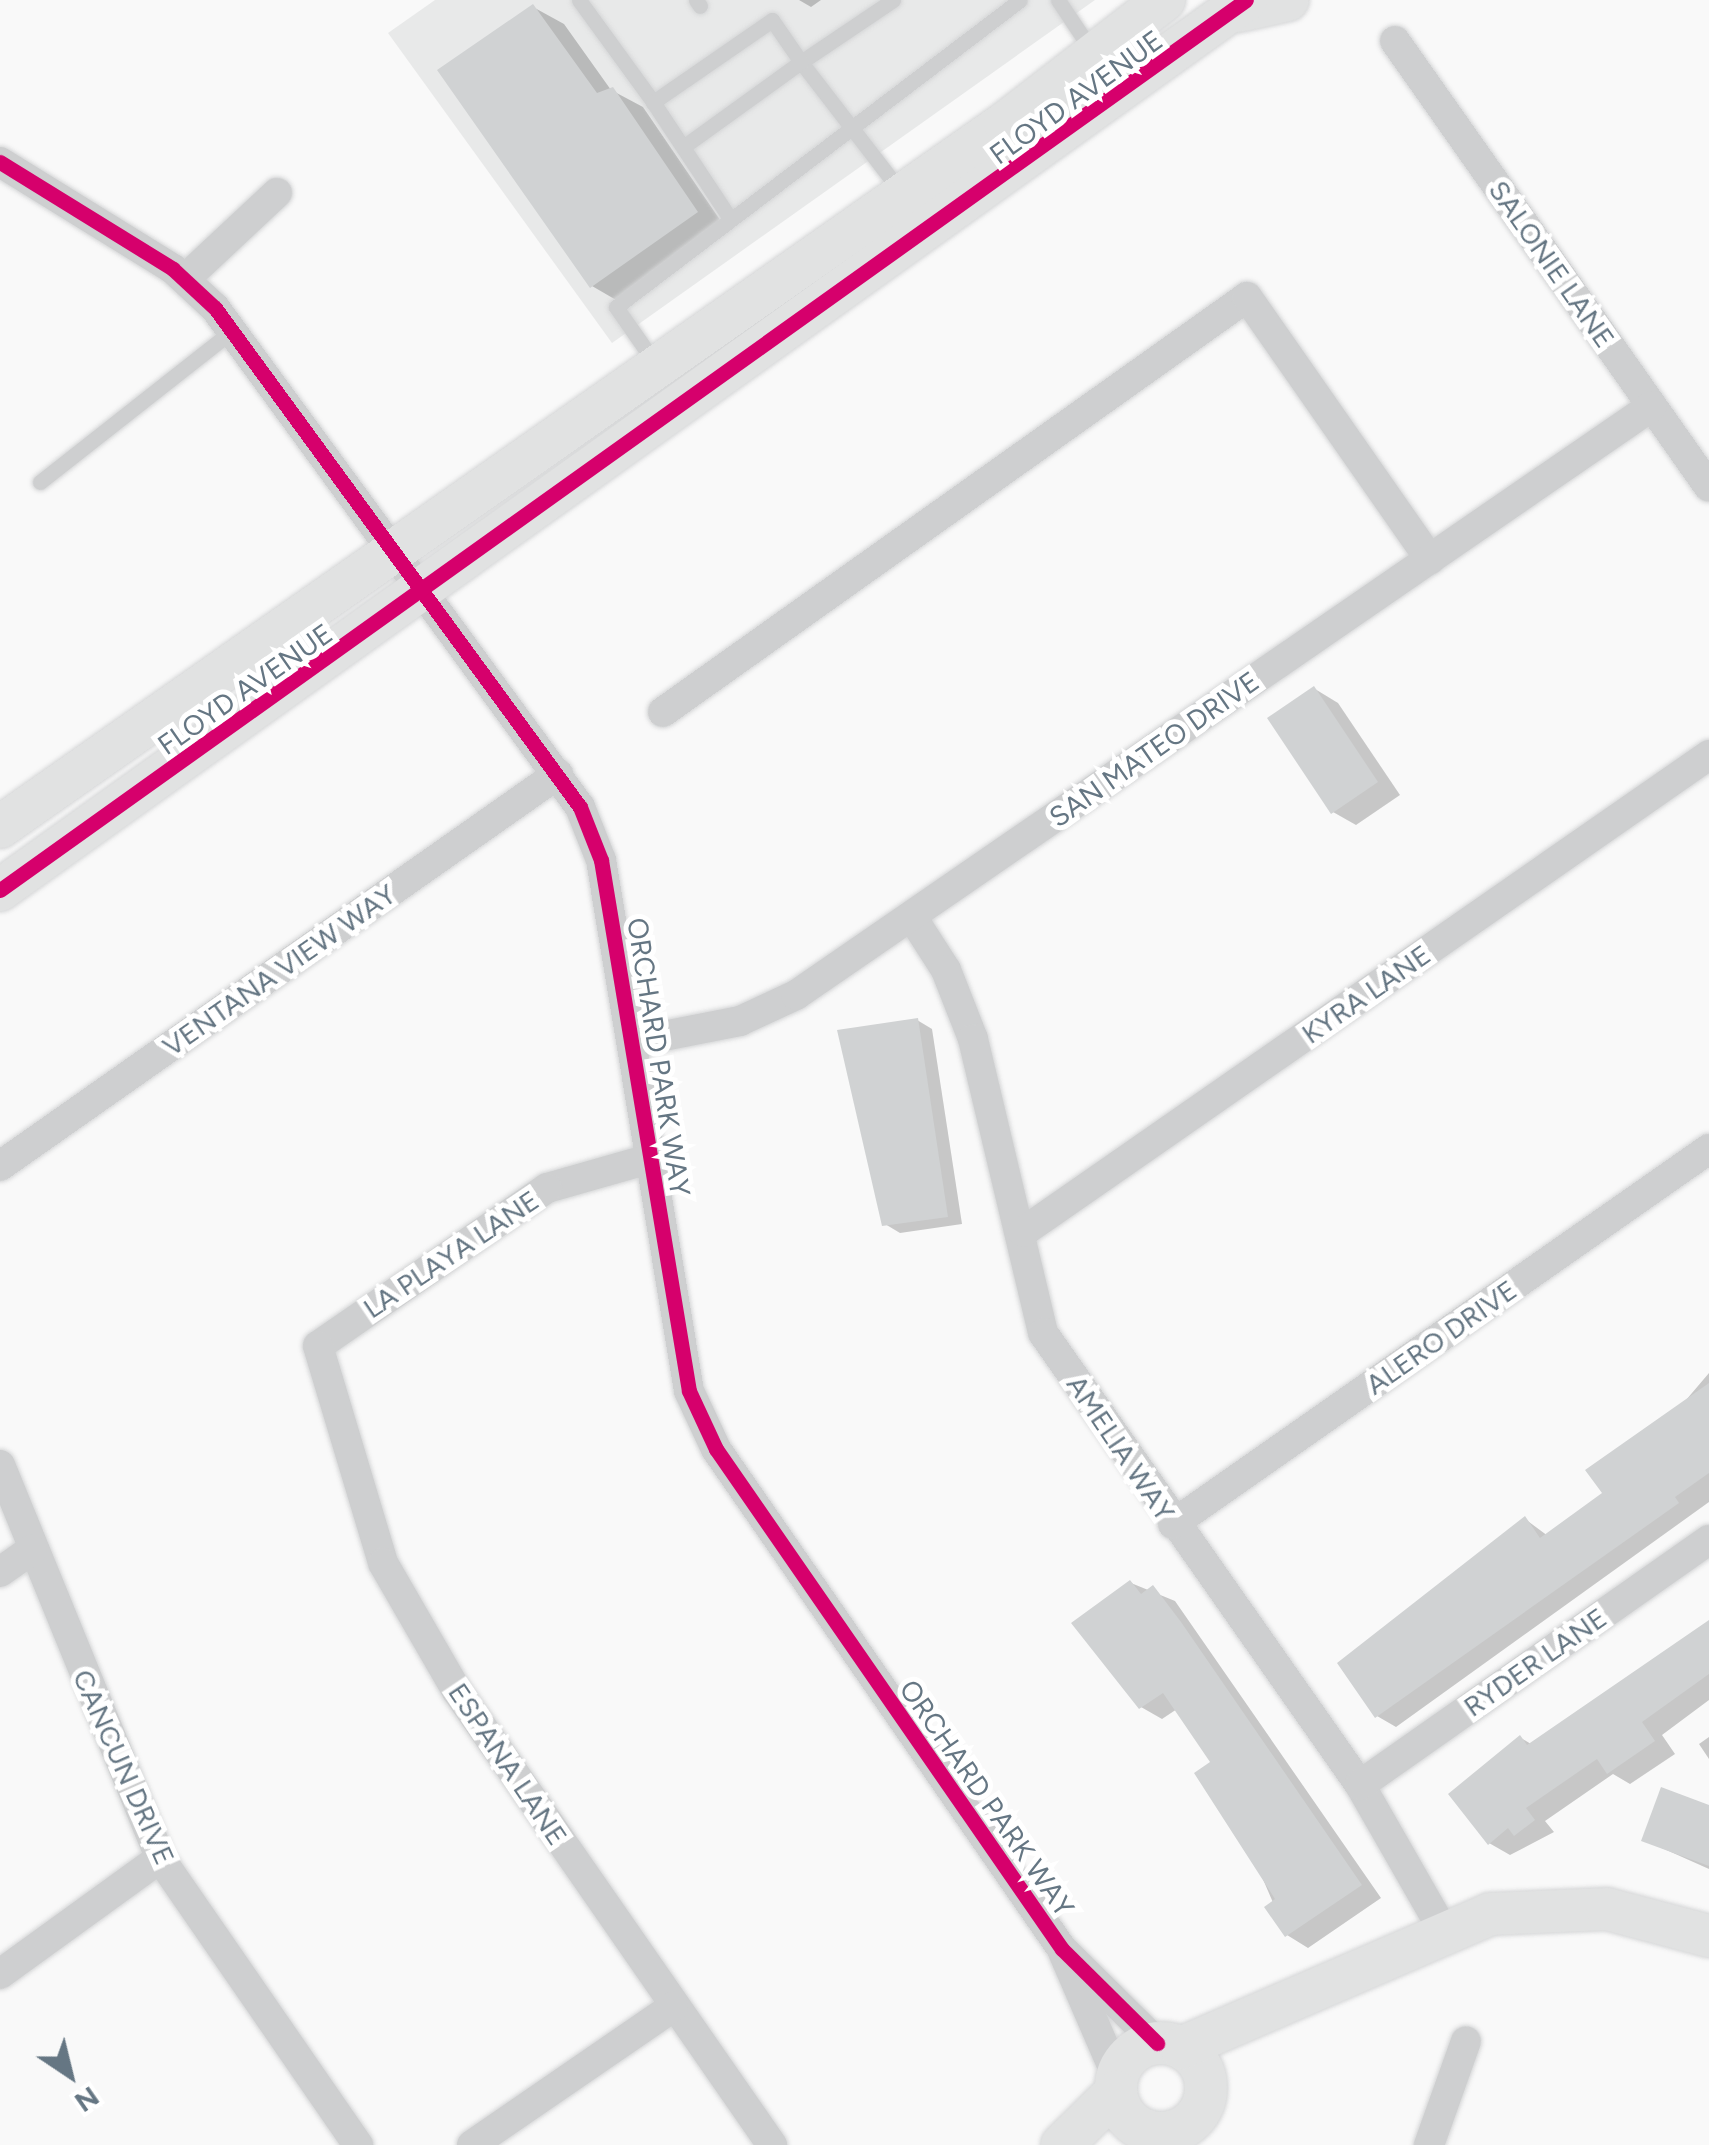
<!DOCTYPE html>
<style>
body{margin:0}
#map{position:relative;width:1709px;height:2145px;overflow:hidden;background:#f9f9f9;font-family:Figtree,sans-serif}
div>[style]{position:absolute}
.built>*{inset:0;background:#e8e9e9}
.shadow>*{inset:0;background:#0003}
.building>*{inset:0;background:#d0d2d3}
.roads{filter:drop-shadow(0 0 2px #d5d6d7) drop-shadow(0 0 2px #d5d6d7)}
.lane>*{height:15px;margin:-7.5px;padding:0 7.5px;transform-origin:7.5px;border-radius:7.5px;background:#cecfd0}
.street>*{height:30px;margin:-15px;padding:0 15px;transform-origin:15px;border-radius:15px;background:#cecfd0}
.secondary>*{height:42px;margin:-21px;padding:0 21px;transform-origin:21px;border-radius:21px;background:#e1e2e2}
.secondary>.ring{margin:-21px;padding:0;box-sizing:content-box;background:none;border:42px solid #e1e2e2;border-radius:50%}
.cycleway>*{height:15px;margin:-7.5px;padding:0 7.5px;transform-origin:7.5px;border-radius:7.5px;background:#d6006c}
span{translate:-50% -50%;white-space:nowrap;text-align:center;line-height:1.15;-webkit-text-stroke:10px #fff;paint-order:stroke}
.street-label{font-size:28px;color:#657683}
.north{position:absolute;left:20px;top:2025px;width:100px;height:100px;-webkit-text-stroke:8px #fff;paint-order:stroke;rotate:145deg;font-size:28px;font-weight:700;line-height:40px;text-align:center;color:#657683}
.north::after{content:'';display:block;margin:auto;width:35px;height:45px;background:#657683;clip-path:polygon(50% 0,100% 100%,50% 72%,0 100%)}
</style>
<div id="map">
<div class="built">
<div style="clip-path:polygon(435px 0,1095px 0,612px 343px,388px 33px)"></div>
</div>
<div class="shadow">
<div style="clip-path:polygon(799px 0,821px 0,811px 7px)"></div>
<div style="clip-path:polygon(533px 7px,564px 24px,611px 90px,643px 107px,727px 230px,623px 304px,592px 286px)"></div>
<div style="clip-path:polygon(1315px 689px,1338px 703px,1400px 795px,1356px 825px,1333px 812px)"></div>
<div style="clip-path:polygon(917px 1020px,932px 1029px,962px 1224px,900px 1233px,885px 1224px)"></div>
<div style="clip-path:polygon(1709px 1373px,1709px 1502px,1396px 1727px,1377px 1716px,1525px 1519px,1548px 1536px,1606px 1494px)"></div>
<div style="clip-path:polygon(1131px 1583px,1175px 1601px,1381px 1898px,1308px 1948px,1287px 1935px,1213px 1763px,1177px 1709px,1162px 1719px,1141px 1707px)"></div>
<div style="clip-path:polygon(1709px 1624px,1709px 1700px,1662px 1735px,1675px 1754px,1630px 1784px,1613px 1774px,1545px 1821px,1554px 1832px,1510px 1855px,1489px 1843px,1521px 1738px,1531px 1744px)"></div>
<div style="clip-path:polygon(1709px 1737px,1709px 1759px,1699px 1744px)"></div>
<div style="clip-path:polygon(1709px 1808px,1709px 1869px,1644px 1840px)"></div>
</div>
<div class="building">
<div style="clip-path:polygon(533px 4px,597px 93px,613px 87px,698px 212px,590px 288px,437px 70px)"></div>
<div style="clip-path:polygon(1314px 686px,1378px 782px,1331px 814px,1267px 718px)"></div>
<div style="clip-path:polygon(918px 1018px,948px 1217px,882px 1226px,837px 1030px)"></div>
<div style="clip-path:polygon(1709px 1383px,1709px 1473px,1675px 1497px,1679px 1503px,1375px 1718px,1337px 1663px,1525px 1516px,1540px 1538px,1602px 1493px,1585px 1470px)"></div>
<div style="clip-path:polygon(1130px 1580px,1141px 1594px,1153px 1585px,1181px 1622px,1362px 1885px,1285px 1937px,1264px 1907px,1275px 1899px,1194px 1773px,1210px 1762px,1163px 1693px,1139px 1709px,1071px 1623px)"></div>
<div style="clip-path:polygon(1709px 1620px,1709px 1674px,1642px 1722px,1655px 1741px,1607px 1774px,1597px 1759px,1526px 1808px,1535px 1820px,1514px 1836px,1508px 1828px,1488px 1845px,1448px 1794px,1520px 1735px,1527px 1745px)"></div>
<div style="clip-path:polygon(1661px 1787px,1709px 1805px,1709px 1866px,1641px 1841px)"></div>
</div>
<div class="roads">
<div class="lane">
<div style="left:579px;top:0;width:126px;rotate:54deg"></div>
<div style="left:696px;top:0;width:7px;rotate:56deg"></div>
<div style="left:893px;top:0;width:111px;rotate:146deg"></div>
<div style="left:801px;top:62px;width:165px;rotate:52.4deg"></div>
<div style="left:1058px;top:0;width:61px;rotate:56.3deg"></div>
<div style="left:683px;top:147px;width:145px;rotate:-35.8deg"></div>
<div style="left:801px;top:62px;width:51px;rotate:-124.6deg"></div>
<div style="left:772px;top:20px;width:145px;rotate:145.4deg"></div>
<div style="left:653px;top:102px;width:138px;rotate:56.5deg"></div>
<div style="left:655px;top:363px;width:68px;rotate:-124.9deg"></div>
<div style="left:616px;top:307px;width:507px;rotate:-37.23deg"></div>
<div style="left:40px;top:482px;width:246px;rotate:-38.2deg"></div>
</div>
<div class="street">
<div style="left:1395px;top:41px;width:545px;rotate:54.85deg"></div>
<div style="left:0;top:162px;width:203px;rotate:31.7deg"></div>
<div style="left:173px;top:269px;width:57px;rotate:42.9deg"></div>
<div style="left:215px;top:308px;width:618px;rotate:53.82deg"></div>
<div style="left:580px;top:807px;width:57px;rotate:68.4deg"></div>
<div style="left:601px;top:860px;width:538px;rotate:80.59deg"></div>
<div style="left:689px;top:1391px;width:64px;rotate:65deg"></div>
<div style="left:716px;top:1449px;width:608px;rotate:55.32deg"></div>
<div style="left:1062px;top:1949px;width:134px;rotate:44.7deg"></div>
<div style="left:185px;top:279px;width:126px;rotate:-43.1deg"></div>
<div style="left:663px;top:712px;width:716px;rotate:-35.4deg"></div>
<div style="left:1247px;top:297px;width:320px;rotate:55.1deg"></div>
<div style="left:912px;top:917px;width:63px;rotate:57.3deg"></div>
<div style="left:946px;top:970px;width:74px;rotate:68.6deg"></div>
<div style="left:973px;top:1039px;width:302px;rotate:76.6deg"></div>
<div style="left:1043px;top:1333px;width:552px;rotate:54.96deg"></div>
<div style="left:1360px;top:1785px;width:165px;rotate:60.2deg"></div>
<div style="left:633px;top:1042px;width:109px;rotate:-11.1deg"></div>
<div style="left:740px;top:1021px;width:62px;rotate:-24.9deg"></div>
<div style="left:796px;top:995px;width:1039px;rotate:-34.53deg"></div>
<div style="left:649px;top:1159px;width:106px;rotate:164.1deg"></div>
<div style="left:547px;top:1188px;width:278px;rotate:145.4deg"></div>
<div style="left:318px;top:1346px;width:227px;rotate:73.3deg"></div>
<div style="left:383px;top:1563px;width:148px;rotate:60deg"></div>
<div style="left:457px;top:1691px;width:553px;rotate:55.25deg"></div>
<div style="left:0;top:1166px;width:682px;rotate:-35.09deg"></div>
<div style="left:1023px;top:1232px;width:836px;rotate:-34.81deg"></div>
<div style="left:0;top:1465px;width:424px;rotate:67.8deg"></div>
<div style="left:160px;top:1858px;width:349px;rotate:55.4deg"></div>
<div style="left:1173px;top:1524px;width:654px;rotate:-34.98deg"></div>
<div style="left:0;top:1572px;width:39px;rotate:-35deg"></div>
<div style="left:1360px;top:1785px;width:426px;rotate:-35.1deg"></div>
<div style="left:1063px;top:1952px;width:136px;rotate:66.6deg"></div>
<div style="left:0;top:1974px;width:198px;rotate:-35.9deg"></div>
<div style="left:472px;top:2145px;width:244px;rotate:-34.5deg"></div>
<div style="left:1429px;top:2145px;width:110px;rotate:-70.4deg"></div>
</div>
<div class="secondary">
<div style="left:1239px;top:11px;width:50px;rotate:-12.7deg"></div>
<div style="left:0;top:827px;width:1227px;rotate:-35.01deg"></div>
<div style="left:1005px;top:123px;width:201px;rotate:-37.7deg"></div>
<div style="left:0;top:890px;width:1531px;rotate:-35.54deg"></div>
<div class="ring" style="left:1116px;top:2043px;width:48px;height:48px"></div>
<div style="left:1181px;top:2048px;width:337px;rotate:-23.4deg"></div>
<div style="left:1490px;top:1914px;width:117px;rotate:-2.4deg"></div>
<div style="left:1607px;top:1909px;width:106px;rotate:14.8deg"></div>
<div style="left:1062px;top:2145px;width:76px;rotate:-44.5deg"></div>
</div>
</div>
<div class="cycleway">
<div style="left:0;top:162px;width:203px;rotate:31.7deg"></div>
<div style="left:173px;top:269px;width:57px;rotate:42.9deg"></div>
<div style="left:215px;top:308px;width:618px;rotate:53.82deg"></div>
<div style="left:580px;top:807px;width:57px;rotate:68.4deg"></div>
<div style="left:601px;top:860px;width:538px;rotate:80.59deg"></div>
<div style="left:689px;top:1391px;width:64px;rotate:65deg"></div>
<div style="left:716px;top:1449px;width:608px;rotate:55.32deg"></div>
<div style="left:1062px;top:1949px;width:134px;rotate:44.7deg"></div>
<div style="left:0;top:890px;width:1531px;rotate:-35.54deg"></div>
</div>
<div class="street-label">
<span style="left:1076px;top:97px;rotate:-36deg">FLOYD AVENUE</span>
<span style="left:1552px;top:264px;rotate:55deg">SALONIE LANE</span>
<span style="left:245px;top:689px;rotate:-35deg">FLOYD AVENUE</span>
<span style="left:1154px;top:749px;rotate:-35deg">SAN MATEO DRIVE</span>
<span style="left:279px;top:970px;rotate:-35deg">VENTANA VIEW WAY</span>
<span style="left:1366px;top:994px;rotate:-35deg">KYRA LANE</span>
<span style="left:659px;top:1057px;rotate:81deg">ORCHARD PARK WAY</span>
<span style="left:451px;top:1254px;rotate:-34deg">LA PLAYA LANE</span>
<span style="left:1441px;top:1337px;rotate:-35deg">ALERO DRIVE</span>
<span style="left:1121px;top:1448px;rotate:56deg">AMELIA WAY</span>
<span style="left:1535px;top:1662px;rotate:-35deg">RYDER LANE</span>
<span style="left:508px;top:1764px;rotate:56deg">ESPANA LANE</span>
<span style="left:124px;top:1767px;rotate:66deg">CANCUN DRIVE</span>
<span style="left:987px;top:1798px;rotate:55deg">ORCHARD PARK WAY</span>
</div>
<div class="north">N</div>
</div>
